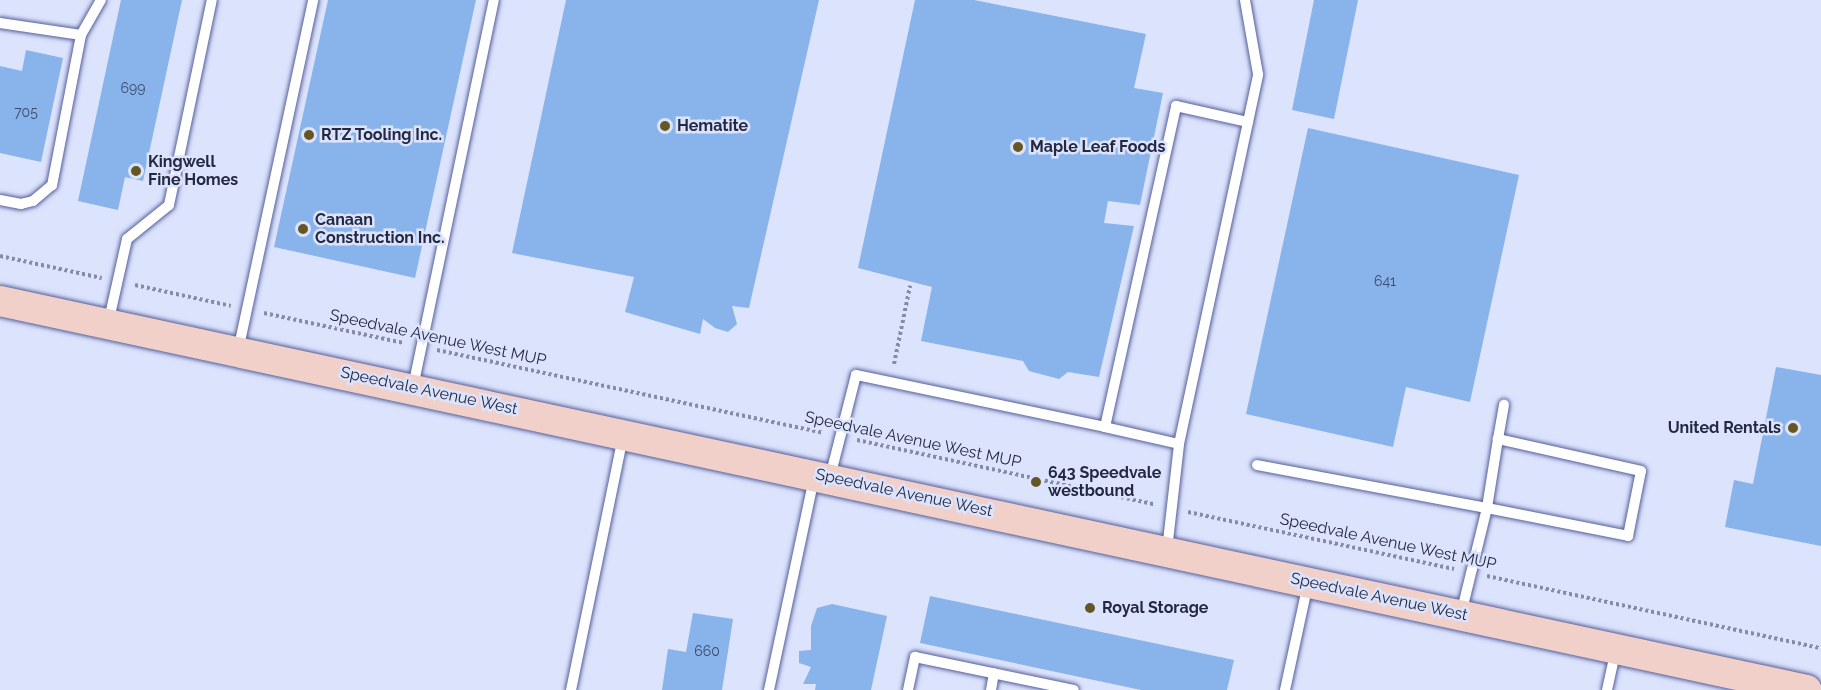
<!DOCTYPE html>
<style>
body{margin:0}
#map{position:relative;width:1821px;height:690px;overflow:hidden;background:#dce3fd;font-family:Raleway,sans-serif}
div>[style]{position:absolute}
.building>*{inset:0;background:#89b3eb}
.path>*{height:4px;margin-top:-2px;transform-origin:0;background:repeating-linear-gradient(90deg,#868ca6 0 3px,transparent 0 6px)}
.roads{filter:drop-shadow(0 0 2px #555f99) drop-shadow(0 0 2px #555f99)}
.service>*{height:10px;margin:-5px;padding:0 5px;transform-origin:5px;border-radius:5px;background:#fff}
.secondary>*{height:30px;margin:-15px;padding:0 15px;transform-origin:15px;border-radius:15px;background:#f0d0c9}
.dots>*{width:16px;height:16px;translate:-50% -50%;box-sizing:border-box;border:3px solid #dce3fd;border-radius:50%}
span{translate:-50% -50%;white-space:nowrap;text-align:center;line-height:1.15;-webkit-text-stroke:5px #dce3fd;paint-order:stroke}
.number-label{font-size:14px;color:#3d4c6c}
.number-label span{-webkit-text-stroke-width:0}
.poi-label{font-size:16px;color:#242942;font-weight:700}
.left{translate:0 -50%;text-align:left}
.right{translate:-100% -50%;text-align:right}
.street-label{font-size:16px;color:#242942}
</style>
<div id="map">
<div class="building">
<div style="clip-path:polygon(121px 0,182px 0,143px 181px,125px 177px,118px 210px,78px 201px)"></div>
<div style="clip-path:polygon(328px 0,476px 0,415px 278px,274px 247px)"></div>
<div style="clip-path:polygon(566px 0,819px 0,749px 308px,732px 306px,737px 324px,728px 332px,715px 328px,703px 319px,700px 334px,625px 312px,634px 277px,512px 253px)"></div>
<div style="clip-path:polygon(915px 0,974px 0,1146px 34px,1134px 88px,1163px 93px,1140px 205px,1108px 201px,1104px 223px,1134px 226px,1099px 377px,1068px 372px,1059px 379px,1029px 371px,1023px 361px,921px 341px,932px 287px,858px 268px)"></div>
<div style="clip-path:polygon(1314px 0,1358px 0,1334px 119px,1292px 110px)"></div>
<div style="clip-path:polygon(26px 50px,63px 58px,41px 162px,0 153px,0 66px,22px 71px)"></div>
<div style="clip-path:polygon(1308px 128px,1519px 175px,1470px 402px,1406px 387px,1393px 447px,1246px 414px)"></div>
<div style="clip-path:polygon(1776px 367px,1821px 375px,1821px 546px,1725px 527px,1734px 480px,1753px 484px)"></div>
<div style="clip-path:polygon(930px 596px,1234px 660px,1227px 690px,1141px 690px,920px 643px)"></div>
<div style="clip-path:polygon(832px 604px,887px 616px,871px 690px,815px 690px,816px 684px,803px 684px,811px 667px,799px 663px,799px 651px,811px 650px,811px 626px,817px 608px)"></div>
<div style="clip-path:polygon(693px 613px,733px 619px,722px 690px,662px 690px,668px 649px,686px 652px)"></div>
</div>
<div class="path">
<div style="left:0;top:256px;width:104px;rotate:12.2deg"></div>
<div style="left:135px;top:285px;width:98px;rotate:12.3deg"></div>
<div style="left:264px;top:313px;width:143px;rotate:12.1deg"></div>
<div style="left:437px;top:350px;width:395px;rotate:12.1deg"></div>
<div style="left:894px;top:364px;width:80px;rotate:-78.4deg"></div>
<div style="left:857px;top:440px;width:304px;rotate:12.2deg"></div>
<div style="left:1188px;top:512px;width:272px;rotate:12.1deg"></div>
<div style="left:1487px;top:576px;width:342px;rotate:12.2deg"></div>
</div>
<div class="roads">
<div class="service">
<div style="left:0;top:23px;width:82px;rotate:8.4deg"></div>
<div style="left:81px;top:35px;width:153px;rotate:100.9deg"></div>
<div style="left:52px;top:185px;width:25px;rotate:140deg"></div>
<div style="left:33px;top:201px;width:12px;rotate:166deg"></div>
<div style="left:21px;top:204px;width:21px;rotate:-169deg"></div>
<div style="left:81px;top:35px;width:40px;rotate:-60.3deg"></div>
<div style="left:108px;top:324px;width:87px;rotate:-77.4deg"></div>
<div style="left:127px;top:239px;width:54px;rotate:-39deg"></div>
<div style="left:169px;top:205px;width:209px;rotate:-78.2deg"></div>
<div style="left:238px;top:351px;width:359px;rotate:-77.9deg"></div>
<div style="left:413px;top:387px;width:395px;rotate:-78.2deg"></div>
<div style="left:1498px;top:439px;width:35px;rotate:-80deg"></div>
<div style="left:1179px;top:444px;width:76px;rotate:-167.1deg"></div>
<div style="left:1105px;top:427px;width:329px;rotate:-77.5deg"></div>
<div style="left:1176px;top:106px;width:74px;rotate:12.5deg"></div>
<div style="left:1257px;top:465px;width:234px;rotate:10.6deg"></div>
<div style="left:1487px;top:508px;width:144px;rotate:11.2deg"></div>
<div style="left:1628px;top:536px;width:66px;rotate:-78.7deg"></div>
<div style="left:1641px;top:471px;width:147px;rotate:-167.4deg"></div>
<div style="left:1498px;top:439px;width:70px;rotate:99.1deg"></div>
<div style="left:1487px;top:508px;width:109px;rotate:103.8deg"></div>
<div style="left:830px;top:477px;width:105px;rotate:-75.7deg"></div>
<div style="left:856px;top:375px;width:254px;rotate:11.8deg"></div>
<div style="left:1167px;top:550px;width:107px;rotate:-83.5deg"></div>
<div style="left:1179px;top:444px;width:378px;rotate:-77.9deg"></div>
<div style="left:1258px;top:74px;width:75px;rotate:-100deg"></div>
<div style="left:571px;top:690px;width:259px;rotate:-78.4deg"></div>
<div style="left:769px;top:690px;width:216px;rotate:-78deg"></div>
<div style="left:908px;top:690px;width:34px;rotate:-78deg"></div>
<div style="left:915px;top:657px;width:162px;rotate:11.7deg"></div>
<div style="left:991px;top:690px;width:17px;rotate:-80deg"></div>
<div style="left:1285px;top:690px;width:108px;rotate:-77.8deg"></div>
<div style="left:1607px;top:690px;width:42px;rotate:-77.6deg"></div>
</div>
<div class="secondary">
<div style="left:0;top:301px;width:1848px;rotate:12.15deg"></div>
</div>
</div>
<div class="dots">
<div style="left:665px;top:126px;background:#645724"></div>
<div style="left:309px;top:135px;background:#645724"></div>
<div style="left:1018px;top:147px;background:#645724"></div>
<div style="left:136px;top:171px;background:#645724"></div>
<div style="left:303px;top:229px;background:#645724"></div>
<div style="left:1793px;top:428px;background:#645724"></div>
<div style="left:1036px;top:482px;background:#645724"></div>
<div style="left:1090px;top:608px;background:#645724"></div>
</div>
<div class="number-label">
<span style="left:133px;top:88px">699</span>
<span style="left:26px;top:112px">705</span>
<span style="left:1385px;top:281px">641</span>
<span style="left:707px;top:651px">660</span>
</div>
<div class="poi-label">
<span class="left" style="left:677px;top:126px">Hematite</span>
<span class="left" style="left:321px;top:135px">RTZ Tooling Inc.</span>
<span class="left" style="left:1030px;top:147px">Maple Leaf Foods</span>
<span class="left" style="left:148px;top:171px">Kingwell<br>Fine Homes</span>
<span class="left" style="left:315px;top:229px">Canaan<br>Construction Inc.</span>
<span class="right" style="left:1781px;top:428px">United Rentals</span>
<span class="left" style="left:1048px;top:482px">643 Speedvale<br>westbound</span>
<span class="left" style="left:1102px;top:608px">Royal Storage</span>
</div>
<div class="street-label">
<span style="left:438px;top:338px;rotate:12deg">Speedvale Avenue West MUP</span>
<span style="left:429px;top:391px;rotate:12deg">Speedvale Avenue West</span>
<span style="left:913px;top:440px;rotate:12deg">Speedvale Avenue West MUP</span>
<span style="left:904px;top:493px;rotate:12deg">Speedvale Avenue West</span>
<span style="left:1388px;top:542px;rotate:12deg">Speedvale Avenue West MUP</span>
<span style="left:1379px;top:597px;rotate:12deg">Speedvale Avenue West</span>
</div>
</div>
